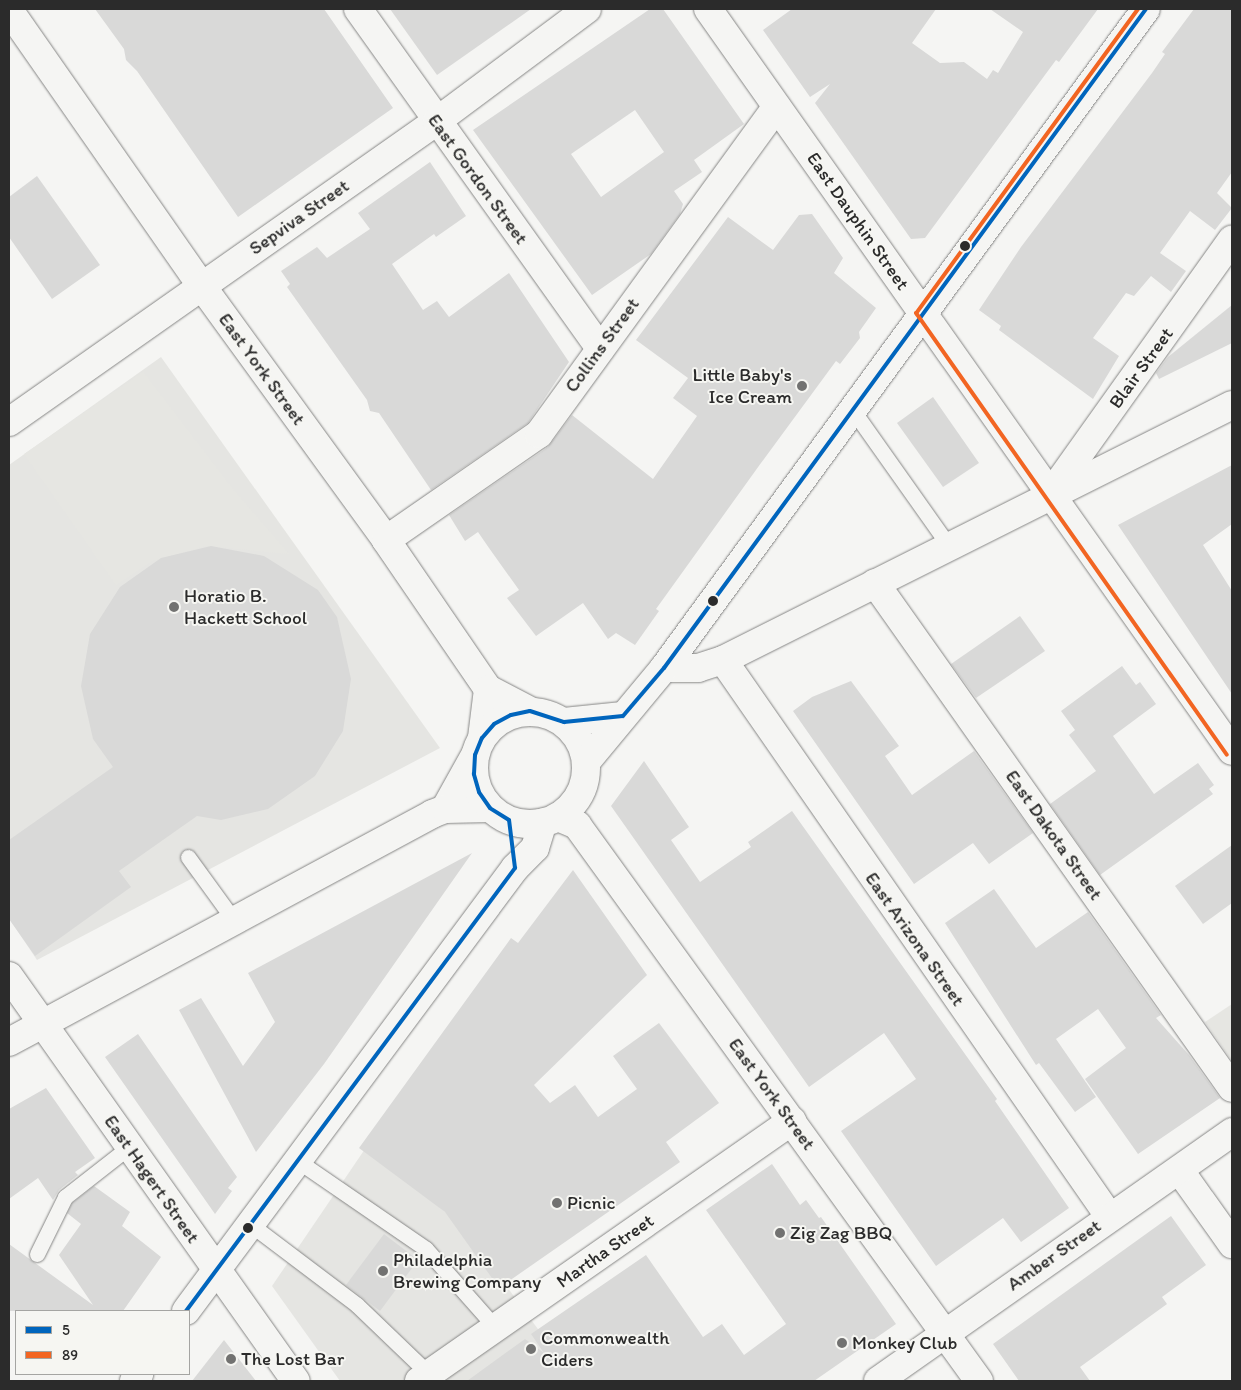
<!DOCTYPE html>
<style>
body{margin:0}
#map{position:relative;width:1241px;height:1390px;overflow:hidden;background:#f5f5f3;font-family:Itim,sans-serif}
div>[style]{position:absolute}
.built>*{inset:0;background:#e5e5e2}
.green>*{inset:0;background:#e6e6e2}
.building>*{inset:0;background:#d9d9d8}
.roads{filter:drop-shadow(0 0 1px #868685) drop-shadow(0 0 1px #868685)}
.service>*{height:15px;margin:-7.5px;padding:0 7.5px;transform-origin:7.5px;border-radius:7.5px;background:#f5f5f3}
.minor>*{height:28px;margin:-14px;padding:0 14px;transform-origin:14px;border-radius:14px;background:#f5f5f3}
.tertiary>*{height:28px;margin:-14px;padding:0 14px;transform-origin:14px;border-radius:14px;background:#f5f5f3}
.secondary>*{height:28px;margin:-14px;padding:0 14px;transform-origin:14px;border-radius:14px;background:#f5f5f3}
.secondary>.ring{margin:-14px;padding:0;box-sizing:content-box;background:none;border:28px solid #f5f5f3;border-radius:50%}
.bus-1>*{height:4px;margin:-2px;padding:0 2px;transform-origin:2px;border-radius:2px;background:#0065bd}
.bus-2>*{height:4px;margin:-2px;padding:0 2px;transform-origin:2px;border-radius:2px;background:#f26522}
.dots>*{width:14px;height:14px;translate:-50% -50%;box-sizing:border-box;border:2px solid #f6f6f2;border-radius:50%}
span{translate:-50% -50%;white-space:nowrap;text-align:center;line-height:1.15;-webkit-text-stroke:4px #f6f6f2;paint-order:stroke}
.street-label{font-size:19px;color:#2b2b2b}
.poi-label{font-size:19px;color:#2b2b2b}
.right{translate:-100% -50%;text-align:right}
.left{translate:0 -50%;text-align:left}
.frame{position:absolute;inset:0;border:10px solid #2b2b2b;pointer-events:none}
.legend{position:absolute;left:15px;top:1310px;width:175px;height:65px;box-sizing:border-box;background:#f6f6f2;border:1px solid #a5a5a2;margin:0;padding:6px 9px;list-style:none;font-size:15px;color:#2b2b2b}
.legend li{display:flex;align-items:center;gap:10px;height:25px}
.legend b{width:25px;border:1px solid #a5a5a2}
</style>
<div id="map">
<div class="built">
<div style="clip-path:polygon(161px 357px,440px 748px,37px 960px,9px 918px,9px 465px)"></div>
<div style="clip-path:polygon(367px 1146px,463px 1227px,576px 1381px,340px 1381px,272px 1286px)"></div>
</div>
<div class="green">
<div style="clip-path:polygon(143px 372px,232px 488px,289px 554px,206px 546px,152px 561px,116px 585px,24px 454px)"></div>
<div style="clip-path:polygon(1232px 1004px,1232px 1061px,1205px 1022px)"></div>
</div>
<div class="building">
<div style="clip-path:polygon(95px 9px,324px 9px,393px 108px,238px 217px,137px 71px,126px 60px,124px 49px)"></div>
<div style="clip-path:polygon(390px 9px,531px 9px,437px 75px)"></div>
<div style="clip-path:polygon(evenodd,650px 9px,663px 9px,744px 124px,694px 160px,702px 172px,674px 191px,683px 204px,680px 214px,651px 254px,592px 295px,473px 130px,650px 9px,635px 110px,664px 152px,601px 197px,571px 154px,635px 110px)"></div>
<div style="clip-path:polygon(792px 9px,936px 9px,912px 43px,940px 63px,964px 62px,987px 79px,993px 70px,998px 73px,1023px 32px,990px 9px,1098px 9px,1059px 62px,1056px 60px,925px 238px,911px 239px,815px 103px,830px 84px,810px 97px,763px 30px)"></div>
<div style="clip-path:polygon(1194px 9px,1232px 9px,1232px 172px,1217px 193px,1232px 208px,1215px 230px,1190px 211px,1160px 253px,1186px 271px,1171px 292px,1151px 276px,1134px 296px,1126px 293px,1093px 338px,1119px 356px,1093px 399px,999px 330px,1001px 326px,979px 310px,1021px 247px,1152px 73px,1165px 54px,1162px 52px)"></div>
<div style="clip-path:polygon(430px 162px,466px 216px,436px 237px,434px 234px,392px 264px,423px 310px,437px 301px,449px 317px,509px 273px,569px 362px,528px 423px,431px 490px,379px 413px,370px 411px,367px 400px,287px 287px,290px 284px,281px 271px,317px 247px,327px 258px,370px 229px,358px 213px)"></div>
<div style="clip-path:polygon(37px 176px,100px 265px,52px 299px,9px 237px,9px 197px)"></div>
<div style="clip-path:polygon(812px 214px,843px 258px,834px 273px,876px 308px,859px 332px,860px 338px,840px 364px,836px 361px,761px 463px,656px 609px,659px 611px,635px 645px,616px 633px,608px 639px,583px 603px,536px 636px,507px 598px,519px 590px,489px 548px,478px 532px,465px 541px,449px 515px,548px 447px,572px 415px,653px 479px,697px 416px,673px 398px,688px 378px,636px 340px,728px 217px,773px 250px,799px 215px)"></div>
<div style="clip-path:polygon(1232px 305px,1232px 343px,1159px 379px,1156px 373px,1168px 357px)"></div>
<div style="clip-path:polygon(933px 397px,979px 463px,943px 487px,897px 423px)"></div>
<div style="clip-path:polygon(1232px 465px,1232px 524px,1203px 545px,1232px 591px,1232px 694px,1118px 525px)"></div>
<div style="clip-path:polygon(211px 546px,264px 556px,318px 590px,337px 617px,351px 679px,343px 731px,315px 776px,268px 809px,221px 820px,197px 816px,119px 871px,131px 887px,35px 956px,9px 919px,9px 840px,113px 767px,93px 739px,81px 686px,90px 634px,120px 587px,161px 558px)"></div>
<div style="clip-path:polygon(1020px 616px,1045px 651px,976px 698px,951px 664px)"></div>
<div style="clip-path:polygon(1122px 666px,1136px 685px,1140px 682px,1156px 704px,1113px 736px,1154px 794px,1198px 763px,1214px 785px,1209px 789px,1213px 794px,1100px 875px,1050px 804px,1096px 771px,1069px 735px,1075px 730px,1061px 711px)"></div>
<div style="clip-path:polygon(851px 681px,899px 746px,885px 756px,912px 795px,974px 751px,1033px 833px,989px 864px,973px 843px,914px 884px,793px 711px,812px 697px)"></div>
<div style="clip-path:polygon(644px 761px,689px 827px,671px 840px,700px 882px,751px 847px,748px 842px,792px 811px,997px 1099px,995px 1101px,1069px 1208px,1021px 1242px,1003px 1218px,936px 1266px,841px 1131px,916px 1079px,884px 1033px,809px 1087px,611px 806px)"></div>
<div style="clip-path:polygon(1232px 845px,1232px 903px,1203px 924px,1175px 886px)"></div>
<div style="clip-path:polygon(472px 853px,324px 1064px,256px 1152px,179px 1010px,201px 998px,243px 1066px,275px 1022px,248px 973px)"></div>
<div style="clip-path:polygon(573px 870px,647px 975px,534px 1085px,550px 1103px,575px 1085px,598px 1117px,637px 1089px,613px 1056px,659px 1023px,719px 1103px,666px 1142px,680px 1162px,499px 1288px,445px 1212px,359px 1148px,511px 938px,518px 943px)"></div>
<div style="clip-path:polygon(994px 889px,1036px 948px,1088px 912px,1161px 1015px,1156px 1018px,1189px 1055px,1220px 1098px,1138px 1154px,1085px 1079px,1126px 1048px,1098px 1009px,1056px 1039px,1096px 1097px,1075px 1112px,1039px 1063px,1036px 1065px,945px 923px)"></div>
<div style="clip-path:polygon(138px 1034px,237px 1177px,228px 1188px,232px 1191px,215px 1214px,105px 1057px)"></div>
<div style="clip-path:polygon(46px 1088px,95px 1158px,75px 1172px,78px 1175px,59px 1190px,53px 1200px,38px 1178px,9px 1199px,9px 1109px)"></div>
<div style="clip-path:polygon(772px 1164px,800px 1205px,806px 1200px,819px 1218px,821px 1217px,896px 1324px,814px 1381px,467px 1381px,525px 1339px,544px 1353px,531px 1334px,646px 1255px,703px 1337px,722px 1324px,744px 1355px,786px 1324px,706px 1210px)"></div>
<div style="clip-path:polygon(94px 1186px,130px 1212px,122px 1226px,161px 1257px,123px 1311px,9px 1311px,9px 1244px,93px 1305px,59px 1255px,81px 1224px,67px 1213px,72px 1203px)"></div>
<div style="clip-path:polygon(1171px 1216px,1206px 1265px,1162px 1297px,1167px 1304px,1080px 1367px,1090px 1381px,1019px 1381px,993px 1344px)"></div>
<div style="clip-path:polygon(384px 1234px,418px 1260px,380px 1311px,346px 1285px)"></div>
<div style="clip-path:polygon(224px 1340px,256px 1381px,192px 1381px)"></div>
</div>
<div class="roads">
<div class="service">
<div style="left:852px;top:409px;width:168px;rotate:54.7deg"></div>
<div style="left:188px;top:857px;width:77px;rotate:54deg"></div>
<div style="left:298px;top:1161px;width:155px;rotate:34.5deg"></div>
<div style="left:426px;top:1249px;width:106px;rotate:48.5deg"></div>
<div style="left:250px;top:1224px;width:134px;rotate:37.1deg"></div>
<div style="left:357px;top:1305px;width:100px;rotate:43.8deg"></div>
<div style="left:37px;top:1254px;width:64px;rotate:-63.8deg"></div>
<div style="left:65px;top:1197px;width:83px;rotate:-38.1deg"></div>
</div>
<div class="minor">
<div style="left:358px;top:9px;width:417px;rotate:54.5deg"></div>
<div style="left:9px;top:10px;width:335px;rotate:55.1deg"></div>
<div style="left:201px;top:285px;width:315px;rotate:54deg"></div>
<div style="left:386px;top:540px;width:181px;rotate:55.6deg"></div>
<div style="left:488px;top:689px;width:47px;rotate:27.6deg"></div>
<div style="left:9px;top:422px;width:523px;rotate:-35.12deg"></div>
<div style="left:437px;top:121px;width:187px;rotate:-36.7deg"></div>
<div style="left:1052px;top:492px;width:310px;rotate:-54.5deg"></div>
<div style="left:386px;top:540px;width:186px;rotate:-34.7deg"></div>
<div style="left:539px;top:434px;width:404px;rotate:-54deg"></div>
<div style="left:875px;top:583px;width:618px;rotate:54.74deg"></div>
<div style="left:723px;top:660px;width:677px;rotate:55.23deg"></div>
<div style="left:664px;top:668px;width:34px"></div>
<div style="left:698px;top:668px;width:26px;rotate:-18deg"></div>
<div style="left:723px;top:660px;width:569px;rotate:-26.61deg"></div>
<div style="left:482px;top:738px;width:49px;rotate:-83deg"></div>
<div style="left:445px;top:809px;width:62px;rotate:-60.9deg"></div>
<div style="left:558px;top:817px;width:21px;rotate:23deg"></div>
<div style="left:577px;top:825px;width:686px;rotate:54.13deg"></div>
<div style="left:9px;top:976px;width:496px;rotate:54.7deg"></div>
<div style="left:9px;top:1042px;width:481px;rotate:-28.3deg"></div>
<div style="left:432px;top:814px;width:14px;rotate:-21deg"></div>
<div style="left:445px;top:809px;width:45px;rotate:-1.3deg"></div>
<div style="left:1180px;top:1171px;width:90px;rotate:54.5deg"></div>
<div style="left:419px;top:1381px;width:455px;rotate:-34.9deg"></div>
<div style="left:878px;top:1381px;width:433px;rotate:-35.1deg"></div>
</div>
<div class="tertiary">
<div style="left:708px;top:9px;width:908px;rotate:54.77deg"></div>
</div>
<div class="secondary">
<div class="ring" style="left:474px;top:712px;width:84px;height:84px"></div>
<div style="left:564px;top:722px;width:59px;rotate:-5.8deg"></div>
<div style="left:586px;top:762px;width:122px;rotate:-50.3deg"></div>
<div style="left:664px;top:668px;width:816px;rotate:-53.82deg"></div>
<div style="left:186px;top:1311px;width:552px;rotate:-53.4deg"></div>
<div style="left:515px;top:868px;width:28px;rotate:-45deg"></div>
<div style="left:535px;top:848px;width:27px;rotate:-73deg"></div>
<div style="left:134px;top:1381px;width:9px;rotate:-54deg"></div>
</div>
</div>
<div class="bus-1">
<div style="left:186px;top:1311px;width:552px;rotate:-53.4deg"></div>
<div style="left:515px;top:868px;width:48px;rotate:-97.1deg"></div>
<div style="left:509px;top:820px;width:22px;rotate:-148deg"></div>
<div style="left:490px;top:808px;width:19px;rotate:-125deg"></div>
<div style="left:479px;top:792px;width:19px;rotate:-106deg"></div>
<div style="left:474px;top:774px;width:19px;rotate:-87deg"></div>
<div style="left:475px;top:755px;width:18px;rotate:-68deg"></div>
<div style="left:482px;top:738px;width:18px;rotate:-49deg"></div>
<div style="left:494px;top:724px;width:19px;rotate:-28deg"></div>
<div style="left:511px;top:715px;width:19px;rotate:-12deg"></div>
<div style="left:530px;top:711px;width:36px;rotate:18deg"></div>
<div style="left:564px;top:722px;width:59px;rotate:-5.8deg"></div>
<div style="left:623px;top:716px;width:63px;rotate:-49.5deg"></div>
<div style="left:664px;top:668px;width:816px;rotate:-53.82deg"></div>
</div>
<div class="bus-2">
<div style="left:1138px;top:9px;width:376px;rotate:126.1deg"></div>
<div style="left:916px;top:313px;width:540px;rotate:54.87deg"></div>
</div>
<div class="dots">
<div style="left:965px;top:246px;background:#2b2b2b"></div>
<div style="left:802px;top:386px;background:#727271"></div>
<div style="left:713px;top:601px;background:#2b2b2b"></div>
<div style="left:174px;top:607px;background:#727271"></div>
<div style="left:557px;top:1203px;background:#727271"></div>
<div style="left:248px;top:1228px;background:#2b2b2b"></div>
<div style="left:780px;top:1233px;background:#727271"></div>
<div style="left:383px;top:1271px;background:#727271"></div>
<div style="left:842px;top:1343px;background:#727271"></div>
<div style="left:531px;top:1349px;background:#727271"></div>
<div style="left:231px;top:1359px;background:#727271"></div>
</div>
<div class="street-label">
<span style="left:478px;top:179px;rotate:54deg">East Gordon Street</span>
<span style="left:299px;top:217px;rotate:-35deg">Sepviva Street</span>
<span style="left:858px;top:221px;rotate:55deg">East Dauphin Street</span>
<span style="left:602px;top:345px;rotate:-54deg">Collins Street</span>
<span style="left:1141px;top:368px;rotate:-54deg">Blair Street</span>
<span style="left:262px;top:369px;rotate:54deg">East York Street</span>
<span style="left:1054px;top:835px;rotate:55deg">East Dakota Street</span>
<span style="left:915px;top:939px;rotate:55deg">East Arizona Street</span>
<span style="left:772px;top:1094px;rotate:54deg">East York Street</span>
<span style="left:152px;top:1179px;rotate:55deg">East Hagert Street</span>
<span style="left:605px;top:1251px;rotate:-35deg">Martha Street</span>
<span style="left:1054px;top:1255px;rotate:-35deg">Amber Street</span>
</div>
<div class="poi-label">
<span class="right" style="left:792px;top:386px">Little Baby's<br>Ice Cream</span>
<span class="left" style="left:184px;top:607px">Horatio B.<br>Hackett School</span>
<span class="left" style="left:567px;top:1203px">Picnic</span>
<span class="left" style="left:790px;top:1233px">Zig Zag BBQ</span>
<span class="left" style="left:393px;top:1271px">Philadelphia<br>Brewing Company</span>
<span class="left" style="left:541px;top:1349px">Commonwealth<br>Ciders</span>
<span class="left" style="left:852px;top:1343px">Monkey Club</span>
<span class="left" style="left:241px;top:1359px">The Lost Bar</span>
</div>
<div class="frame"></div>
<ul class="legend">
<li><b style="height:6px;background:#0065bd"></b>5</li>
<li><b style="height:6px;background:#f26522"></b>89</li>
</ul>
</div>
